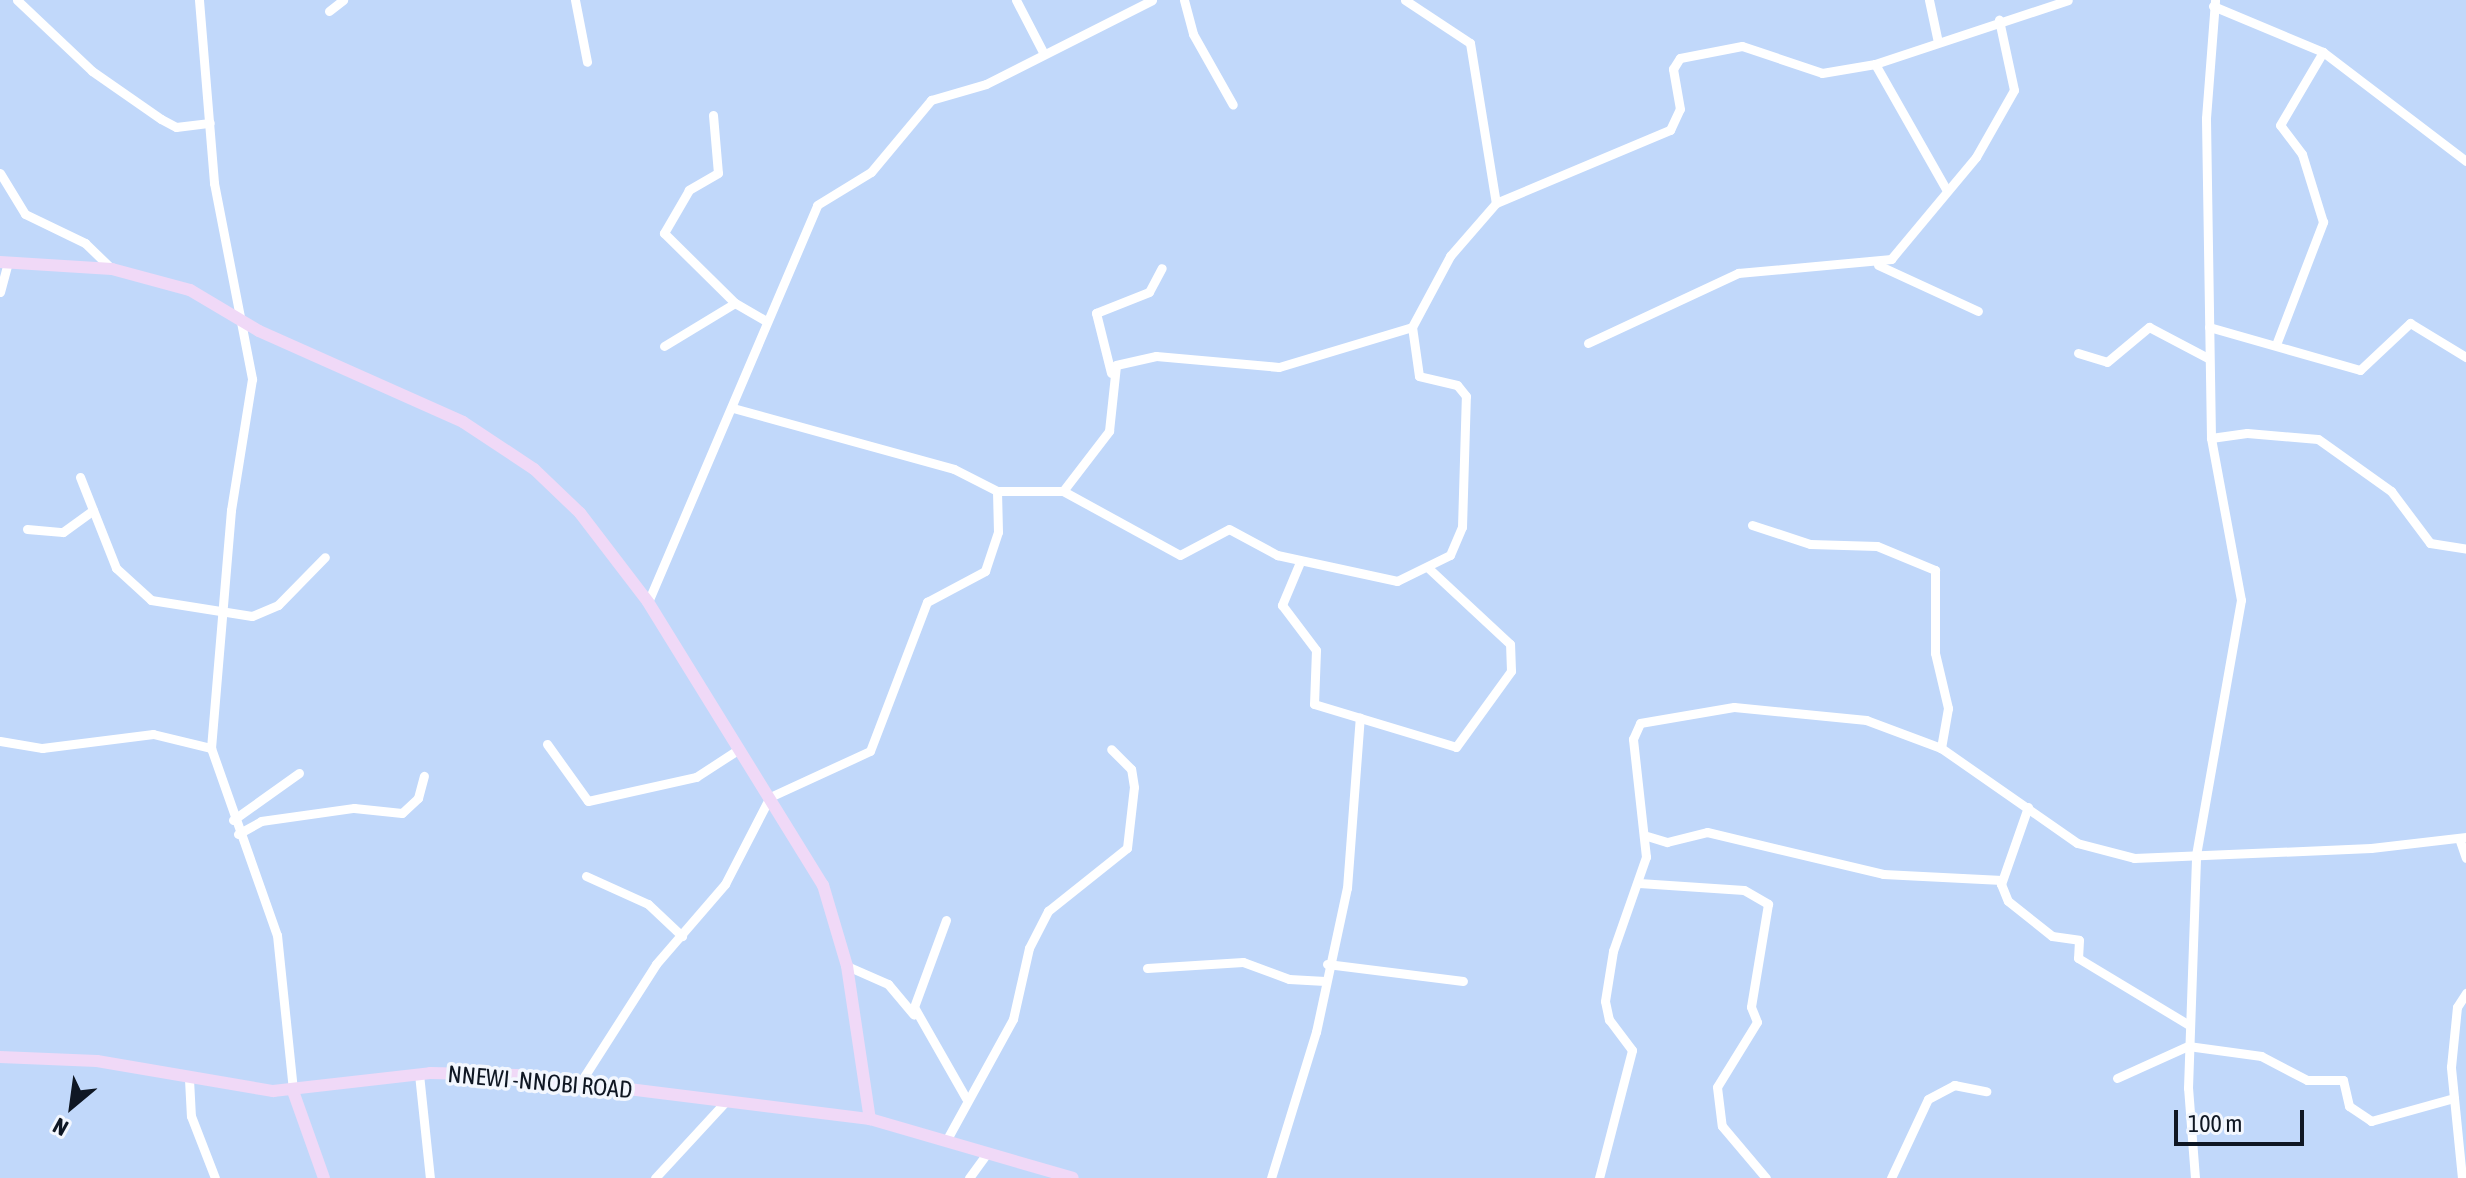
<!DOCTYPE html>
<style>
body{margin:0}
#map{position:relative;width:2466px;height:1178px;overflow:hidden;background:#c1d8fa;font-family:"Asap Condensed",sans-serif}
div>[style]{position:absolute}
.street>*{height:9px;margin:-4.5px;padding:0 4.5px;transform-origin:4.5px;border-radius:4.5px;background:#fff}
.secondary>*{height:12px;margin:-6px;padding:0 6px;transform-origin:6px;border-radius:6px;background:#f0d9f7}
span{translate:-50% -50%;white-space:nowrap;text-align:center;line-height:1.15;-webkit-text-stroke:7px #f3f7fe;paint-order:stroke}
.street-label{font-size:24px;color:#0f1723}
.north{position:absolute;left:32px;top:1066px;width:80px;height:80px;-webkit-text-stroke:6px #f3f7fe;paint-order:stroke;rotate:209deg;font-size:22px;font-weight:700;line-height:32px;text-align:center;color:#0f1723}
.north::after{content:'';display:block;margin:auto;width:28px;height:36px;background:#0f1723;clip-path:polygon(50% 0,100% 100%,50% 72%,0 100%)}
.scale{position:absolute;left:2174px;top:1110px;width:130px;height:36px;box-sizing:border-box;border:4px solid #0f1723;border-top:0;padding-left:10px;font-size:24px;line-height:28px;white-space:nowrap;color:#0f1723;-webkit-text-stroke:6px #f3f7fe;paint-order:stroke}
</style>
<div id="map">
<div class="street">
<div style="left:17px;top:0;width:103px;rotate:43.4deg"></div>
<div style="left:92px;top:71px;width:84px;rotate:34.8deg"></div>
<div style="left:161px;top:119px;width:17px;rotate:28deg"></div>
<div style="left:176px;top:127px;width:34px;rotate:-7deg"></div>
<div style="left:199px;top:0;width:184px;rotate:85.3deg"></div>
<div style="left:214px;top:183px;width:200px;rotate:79deg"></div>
<div style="left:252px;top:379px;width:133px;rotate:99.1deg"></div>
<div style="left:231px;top:510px;width:239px;rotate:94.8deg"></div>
<div style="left:211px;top:748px;width:198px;rotate:70.6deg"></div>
<div style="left:277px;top:935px;width:157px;rotate:84.1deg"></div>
<div style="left:575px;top:0;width:63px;rotate:79deg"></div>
<div style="left:1016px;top:0;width:59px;rotate:62.6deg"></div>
<div style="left:1184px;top:0;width:35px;rotate:75deg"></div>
<div style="left:1193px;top:34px;width:81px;rotate:60.6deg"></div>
<div style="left:1405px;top:0;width:78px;rotate:33.5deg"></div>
<div style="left:1470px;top:43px;width:162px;rotate:80.8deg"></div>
<div style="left:1929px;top:0;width:40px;rotate:78deg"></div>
<div style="left:2213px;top:6px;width:119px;rotate:22.7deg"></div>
<div style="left:2323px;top:52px;width:180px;rotate:37.3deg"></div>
<div style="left:329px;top:11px;width:18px;rotate:-38deg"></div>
<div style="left:1875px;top:64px;width:144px;rotate:60.4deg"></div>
<div style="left:713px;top:115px;width:58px;rotate:85.1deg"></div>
<div style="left:718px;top:173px;width:34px;rotate:150deg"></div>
<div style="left:689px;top:190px;width:50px;rotate:120.2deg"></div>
<div style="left:664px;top:233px;width:100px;rotate:44.6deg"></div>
<div style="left:735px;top:303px;width:34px;rotate:30deg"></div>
<div style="left:0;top:173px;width:48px;rotate:58.6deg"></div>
<div style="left:25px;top:214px;width:67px;rotate:25.8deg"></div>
<div style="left:85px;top:243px;width:37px;rotate:44deg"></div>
<div style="left:1878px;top:265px;width:110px;rotate:24.7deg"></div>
<div style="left:0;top:292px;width:31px;rotate:-75deg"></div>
<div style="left:2209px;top:327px;width:157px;rotate:15.9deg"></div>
<div style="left:2360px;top:370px;width:69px;rotate:-43.2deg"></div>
<div style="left:2410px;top:323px;width:66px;rotate:31.3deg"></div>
<div style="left:2277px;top:342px;width:129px;rotate:-69deg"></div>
<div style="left:2323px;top:222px;width:71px;rotate:-107.2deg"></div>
<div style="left:2302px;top:154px;width:36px;rotate:-127deg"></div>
<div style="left:2280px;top:125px;width:85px;rotate:-59.5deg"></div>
<div style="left:1588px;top:343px;width:166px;rotate:-25deg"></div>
<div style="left:1738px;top:273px;width:154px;rotate:-5.2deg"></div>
<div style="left:1891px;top:259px;width:133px;rotate:-50.2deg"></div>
<div style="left:1976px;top:157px;width:77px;rotate:-60.4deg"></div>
<div style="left:2014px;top:90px;width:72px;rotate:-102.1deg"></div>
<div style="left:664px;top:346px;width:83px;rotate:-31.2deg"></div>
<div style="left:2078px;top:353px;width:30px;rotate:17deg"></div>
<div style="left:2107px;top:362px;width:55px;rotate:-39.8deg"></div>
<div style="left:2149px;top:327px;width:67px;rotate:27.7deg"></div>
<div style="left:1111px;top:373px;width:62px;rotate:-104deg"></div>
<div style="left:1096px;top:313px;width:57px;rotate:-21.6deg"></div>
<div style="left:1149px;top:292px;width:27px;rotate:-62deg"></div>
<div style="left:733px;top:408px;width:229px;rotate:15.4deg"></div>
<div style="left:954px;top:469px;width:48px;rotate:27.1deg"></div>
<div style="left:997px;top:491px;width:66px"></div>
<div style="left:1063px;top:491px;width:133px;rotate:28.7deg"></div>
<div style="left:1180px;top:555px;width:55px;rotate:-28deg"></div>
<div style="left:1229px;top:529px;width:55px;rotate:28.4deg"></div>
<div style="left:1277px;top:555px;width:123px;rotate:12.2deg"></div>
<div style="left:1397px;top:581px;width:59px;rotate:-26.1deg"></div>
<div style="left:1450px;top:555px;width:30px;rotate:-67deg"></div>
<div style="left:1462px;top:527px;width:131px;rotate:-88.3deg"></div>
<div style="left:1466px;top:396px;width:14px;rotate:-129deg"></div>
<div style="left:1457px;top:385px;width:39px;rotate:-167deg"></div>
<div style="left:1419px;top:376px;width:49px;rotate:-98.1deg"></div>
<div style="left:2211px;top:438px;width:36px;rotate:-8deg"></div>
<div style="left:2247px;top:433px;width:71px;rotate:4.8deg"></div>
<div style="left:2318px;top:439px;width:90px;rotate:35.5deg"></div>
<div style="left:2391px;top:491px;width:65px;rotate:53.1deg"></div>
<div style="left:2430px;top:543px;width:36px;rotate:9deg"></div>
<div style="left:80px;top:477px;width:98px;rotate:68.4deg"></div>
<div style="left:116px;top:568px;width:47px;rotate:42.4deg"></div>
<div style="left:151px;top:600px;width:102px;rotate:9deg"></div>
<div style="left:252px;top:616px;width:28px;rotate:-23deg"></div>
<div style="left:278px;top:605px;width:67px;rotate:-45.6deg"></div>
<div style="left:1063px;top:491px;width:76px;rotate:-52.5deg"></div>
<div style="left:1109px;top:431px;width:66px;rotate:-83.9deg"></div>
<div style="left:1116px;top:365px;width:41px;rotate:-12.7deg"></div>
<div style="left:1156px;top:356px;width:123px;rotate:5.1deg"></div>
<div style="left:1279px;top:367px;width:139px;rotate:-16.7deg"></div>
<div style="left:1412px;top:327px;width:81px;rotate:-61.8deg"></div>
<div style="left:1450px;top:256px;width:70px;rotate:-49deg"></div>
<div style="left:1496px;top:203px;width:189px;rotate:-22.8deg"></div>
<div style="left:1670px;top:130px;width:23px;rotate:-65deg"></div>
<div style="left:1680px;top:109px;width:41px;rotate:-99.9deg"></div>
<div style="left:1673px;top:69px;width:13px;rotate:-58deg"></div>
<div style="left:1680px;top:58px;width:63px;rotate:-11deg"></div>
<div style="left:1742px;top:46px;width:84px;rotate:18.6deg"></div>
<div style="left:1822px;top:73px;width:54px;rotate:-9.6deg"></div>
<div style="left:1875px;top:64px;width:203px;rotate:-18.3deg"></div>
<div style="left:1752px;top:525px;width:61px;rotate:18.1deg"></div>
<div style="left:1810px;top:544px;width:67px;rotate:1.7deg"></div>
<div style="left:1877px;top:546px;width:63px;rotate:22.5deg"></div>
<div style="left:1935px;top:570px;width:83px;rotate:90deg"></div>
<div style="left:1935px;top:653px;width:57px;rotate:76.7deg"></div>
<div style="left:1948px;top:708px;width:41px;rotate:99.9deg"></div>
<div style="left:27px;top:529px;width:36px;rotate:5deg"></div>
<div style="left:63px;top:532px;width:37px;rotate:-36deg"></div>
<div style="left:1300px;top:562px;width:47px;rotate:112.7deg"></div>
<div style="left:1282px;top:605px;width:56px;rotate:52.9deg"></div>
<div style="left:1316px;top:650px;width:54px;rotate:92.1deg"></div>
<div style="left:1314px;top:704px;width:148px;rotate:16.8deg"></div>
<div style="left:1456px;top:747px;width:94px;rotate:-54.1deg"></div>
<div style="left:1511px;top:671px;width:27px;rotate:-92deg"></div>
<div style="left:1510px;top:644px;width:113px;rotate:-137.1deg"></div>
<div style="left:648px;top:602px;width:431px;rotate:-66.9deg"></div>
<div style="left:817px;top:205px;width:63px;rotate:-31.4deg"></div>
<div style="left:871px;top:172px;width:94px;rotate:-50.2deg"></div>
<div style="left:931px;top:100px;width:57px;rotate:-16.2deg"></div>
<div style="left:986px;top:84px;width:186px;rotate:-26.8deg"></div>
<div style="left:0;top:741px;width:43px;rotate:9.5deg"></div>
<div style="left:42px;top:748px;width:112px;rotate:-7.2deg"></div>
<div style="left:153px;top:734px;width:60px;rotate:13.6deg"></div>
<div style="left:547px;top:744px;width:70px;rotate:54.3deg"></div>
<div style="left:588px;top:801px;width:111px;rotate:-12.5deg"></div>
<div style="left:696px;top:777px;width:48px;rotate:-33deg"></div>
<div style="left:2028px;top:807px;width:82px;rotate:109.3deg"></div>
<div style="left:2001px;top:884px;width:18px;rotate:68deg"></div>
<div style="left:2008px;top:901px;width:56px;rotate:38.5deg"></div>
<div style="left:2052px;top:936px;width:27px;rotate:8deg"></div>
<div style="left:2079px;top:940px;width:18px;rotate:93deg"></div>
<div style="left:2078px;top:958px;width:130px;rotate:31.1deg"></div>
<div style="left:233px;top:820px;width:81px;rotate:-35.5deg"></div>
<div style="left:238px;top:834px;width:26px;rotate:-29deg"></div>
<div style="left:261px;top:821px;width:94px;rotate:-8deg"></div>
<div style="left:354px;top:808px;width:48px;rotate:5.9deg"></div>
<div style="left:402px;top:813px;width:22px;rotate:-43deg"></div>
<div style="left:418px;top:798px;width:23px;rotate:-75deg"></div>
<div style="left:1647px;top:836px;width:21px;rotate:17deg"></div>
<div style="left:1667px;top:842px;width:41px;rotate:-14deg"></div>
<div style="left:1707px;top:832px;width:181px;rotate:13.4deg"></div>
<div style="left:1883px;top:874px;width:119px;rotate:2.9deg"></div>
<div style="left:2459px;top:838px;width:21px;rotate:71deg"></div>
<div style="left:586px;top:876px;width:68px;rotate:24.3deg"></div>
<div style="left:648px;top:904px;width:47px;rotate:43.3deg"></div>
<div style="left:1639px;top:883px;width:105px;rotate:3.8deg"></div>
<div style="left:1744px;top:890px;width:28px;rotate:30deg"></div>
<div style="left:1768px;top:904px;width:104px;rotate:99.4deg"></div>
<div style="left:1751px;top:1007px;width:16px;rotate:68deg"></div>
<div style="left:1757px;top:1022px;width:76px;rotate:121.6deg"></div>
<div style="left:1717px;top:1087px;width:39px;rotate:83deg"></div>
<div style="left:1722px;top:1126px;width:68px;rotate:49.8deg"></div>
<div style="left:946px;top:920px;width:93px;rotate:110.2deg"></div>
<div style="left:914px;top:1007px;width:105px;rotate:60.3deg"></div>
<div style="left:1327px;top:964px;width:137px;rotate:7.1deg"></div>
<div style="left:847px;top:966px;width:45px;rotate:23.7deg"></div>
<div style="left:888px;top:984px;width:40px;rotate:50deg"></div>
<div style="left:1147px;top:968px;width:96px;rotate:-3.6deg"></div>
<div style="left:1243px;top:962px;width:49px;rotate:20.3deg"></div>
<div style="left:1289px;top:979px;width:36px;rotate:3deg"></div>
<div style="left:419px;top:1074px;width:105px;rotate:84deg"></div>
<div style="left:2117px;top:1078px;width:78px;rotate:-24.3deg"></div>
<div style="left:2188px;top:1046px;width:74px;rotate:7.8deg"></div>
<div style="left:2261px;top:1056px;width:52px;rotate:27.6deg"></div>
<div style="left:2307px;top:1080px;width:36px"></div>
<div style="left:2343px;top:1080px;width:27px;rotate:77deg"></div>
<div style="left:2349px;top:1106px;width:27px;rotate:34deg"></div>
<div style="left:2371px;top:1121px;width:86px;rotate:-15.5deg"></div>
<div style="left:189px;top:1079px;width:37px;rotate:87deg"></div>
<div style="left:191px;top:1116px;width:66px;rotate:68.8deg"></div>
<div style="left:580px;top:1083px;width:141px;rotate:-57.4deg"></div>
<div style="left:656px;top:964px;width:106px;rotate:-49.2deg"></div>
<div style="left:725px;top:884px;width:98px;rotate:-62.7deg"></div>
<div style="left:770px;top:797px;width:110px;rotate:-24.7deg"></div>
<div style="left:870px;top:751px;width:160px;rotate:-69.1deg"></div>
<div style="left:927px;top:602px;width:66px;rotate:-28.1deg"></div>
<div style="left:985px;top:571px;width:41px;rotate:-71.6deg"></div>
<div style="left:998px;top:532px;width:41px;rotate:-91.4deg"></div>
<div style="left:946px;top:1141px;width:139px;rotate:-61.2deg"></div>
<div style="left:1013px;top:1019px;width:73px;rotate:-77.3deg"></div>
<div style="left:1029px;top:948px;width:42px;rotate:-62.8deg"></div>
<div style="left:1048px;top:911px;width:101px;rotate:-38.6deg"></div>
<div style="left:1127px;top:848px;width:61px;rotate:-83.5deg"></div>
<div style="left:1134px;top:787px;width:18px;rotate:-99deg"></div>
<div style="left:1131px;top:769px;width:28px;rotate:-135deg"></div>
<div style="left:655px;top:1178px;width:105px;rotate:-47.3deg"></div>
<div style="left:969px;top:1178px;width:27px;rotate:-54deg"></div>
<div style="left:1271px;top:1178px;width:153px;rotate:-72.9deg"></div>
<div style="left:1316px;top:1032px;width:147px;rotate:-77.9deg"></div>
<div style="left:1347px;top:888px;width:171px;rotate:-85.7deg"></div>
<div style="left:1599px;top:1178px;width:132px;rotate:-75.5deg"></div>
<div style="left:1632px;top:1050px;width:38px;rotate:-127deg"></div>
<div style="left:1609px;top:1020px;width:19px;rotate:-102deg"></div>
<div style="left:1605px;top:1001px;width:51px;rotate:-80.9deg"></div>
<div style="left:1613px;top:951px;width:100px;rotate:-70.7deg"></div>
<div style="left:1646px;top:857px;width:119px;rotate:-96.3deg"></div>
<div style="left:1633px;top:739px;width:17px;rotate:-66deg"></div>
<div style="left:1640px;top:723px;width:95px;rotate:-9.7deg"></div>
<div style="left:1734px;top:707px;width:133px;rotate:5.6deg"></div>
<div style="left:1866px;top:720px;width:80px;rotate:20.5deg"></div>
<div style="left:1941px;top:748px;width:166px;rotate:34.9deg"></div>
<div style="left:2077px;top:843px;width:59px;rotate:14.7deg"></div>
<div style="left:2134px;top:858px;width:237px;rotate:-2.4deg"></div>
<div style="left:2371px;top:848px;width:96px;rotate:-6.6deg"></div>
<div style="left:1891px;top:1178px;width:87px;rotate:-64.9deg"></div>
<div style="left:1928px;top:1099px;width:30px;rotate:-28deg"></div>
<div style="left:1954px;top:1085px;width:33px;rotate:11deg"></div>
<div style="left:2195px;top:1178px;width:90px;rotate:-94.4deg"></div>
<div style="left:2188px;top:1088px;width:233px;rotate:-88deg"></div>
<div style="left:2196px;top:855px;width:259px;rotate:-80deg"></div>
<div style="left:2241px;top:600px;width:165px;rotate:-100.5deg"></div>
<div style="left:2211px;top:438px;width:320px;rotate:-90.9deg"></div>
<div style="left:2206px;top:118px;width:118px;rotate:-85.6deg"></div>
<div style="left:2462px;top:1178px;width:112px;rotate:-95.7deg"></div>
<div style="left:2451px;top:1067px;width:60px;rotate:-84.3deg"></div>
<div style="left:2457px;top:1007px;width:17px;rotate:-57deg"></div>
</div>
<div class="secondary">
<div style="left:0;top:262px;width:112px;rotate:3.6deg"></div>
<div style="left:112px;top:269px;width:81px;rotate:15.1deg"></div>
<div style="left:190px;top:290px;width:80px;rotate:30.7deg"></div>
<div style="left:259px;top:331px;width:223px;rotate:24deg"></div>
<div style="left:463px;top:422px;width:85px;rotate:33.5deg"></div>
<div style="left:534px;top:469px;width:64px;rotate:43.7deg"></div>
<div style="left:580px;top:513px;width:112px;rotate:52.6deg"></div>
<div style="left:648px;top:602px;width:333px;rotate:58.3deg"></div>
<div style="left:823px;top:885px;width:84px;rotate:73.5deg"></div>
<div style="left:847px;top:966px;width:155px;rotate:81.5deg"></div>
<div style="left:0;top:1057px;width:97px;rotate:2.4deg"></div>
<div style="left:97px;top:1061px;width:179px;rotate:9.7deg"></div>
<div style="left:273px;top:1091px;width:158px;rotate:-6.5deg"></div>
<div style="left:430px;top:1073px;width:86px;rotate:1.3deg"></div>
<div style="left:516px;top:1075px;width:357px;rotate:7.1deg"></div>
<div style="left:870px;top:1119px;width:211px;rotate:16.2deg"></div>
<div style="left:293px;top:1091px;width:92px;rotate:70.4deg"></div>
</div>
<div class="street-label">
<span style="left:540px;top:1082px;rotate:5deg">NNEWI -NNOBI ROAD</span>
</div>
<div class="north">N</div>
<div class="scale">100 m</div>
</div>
